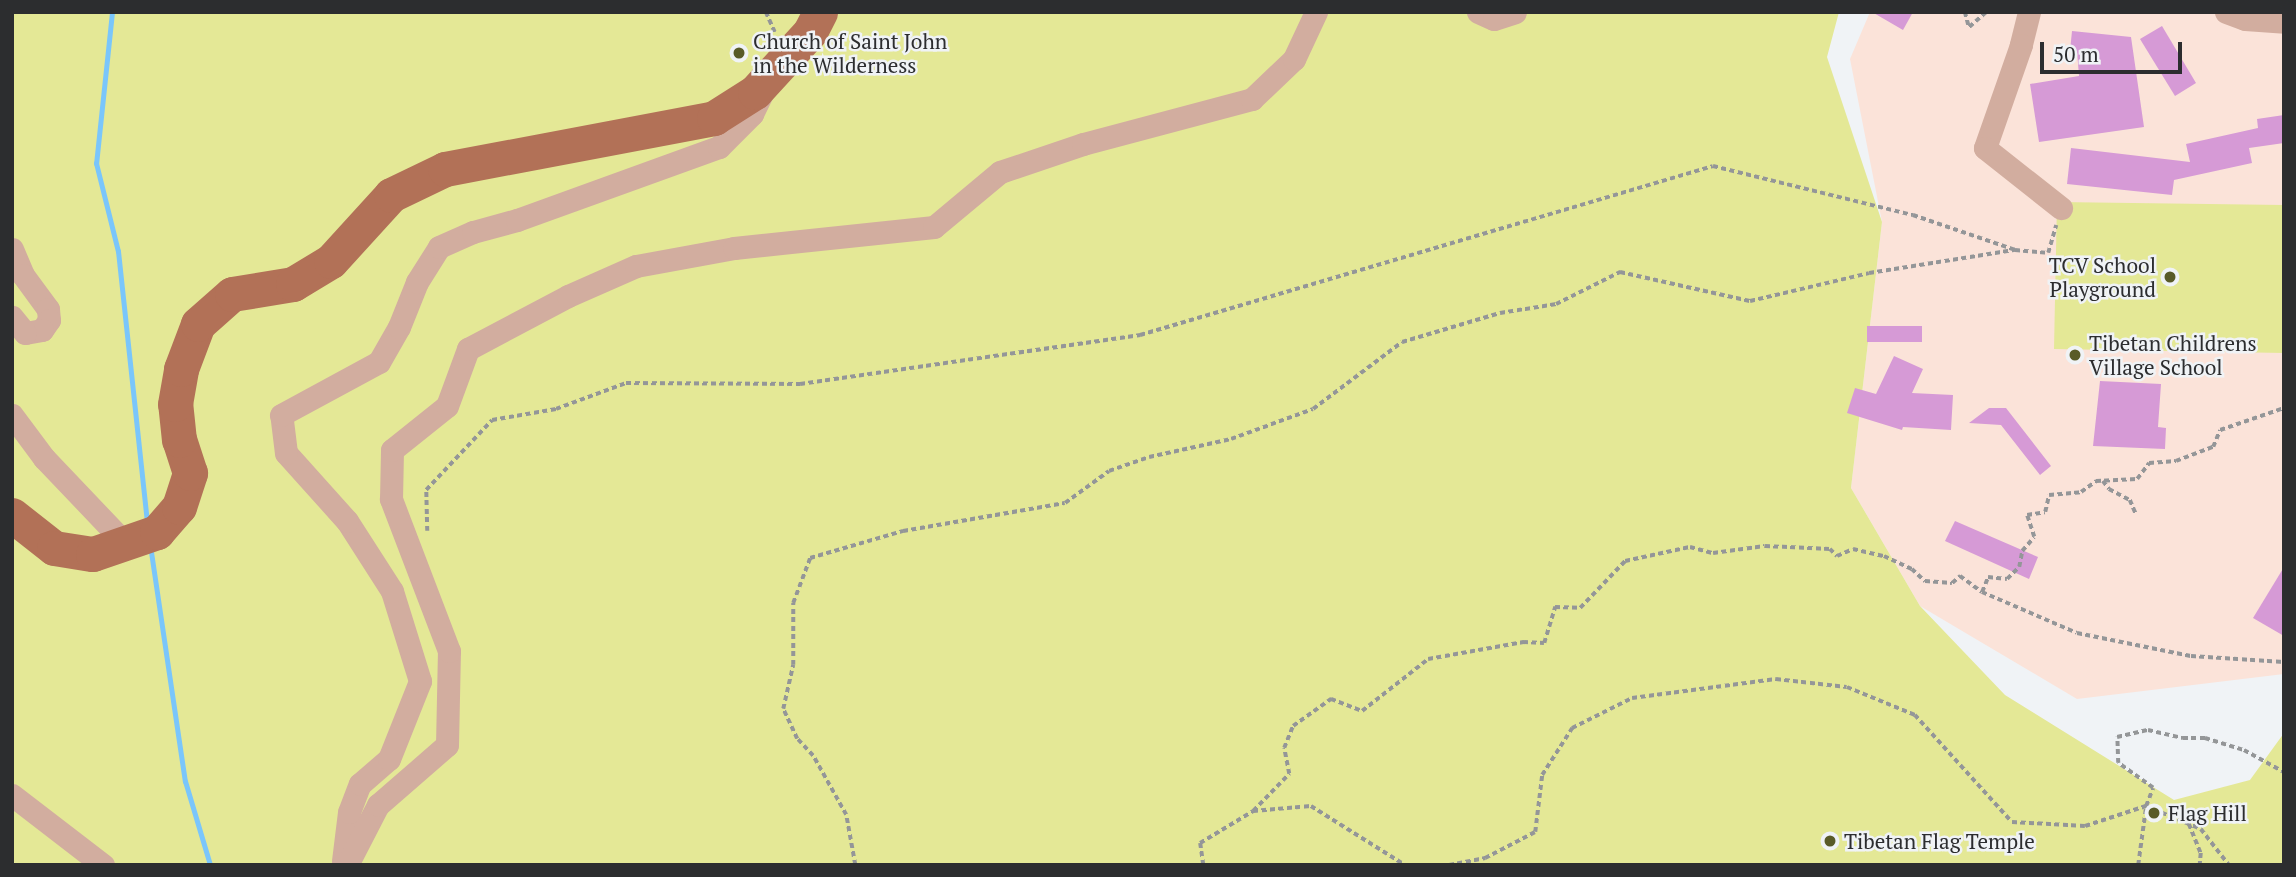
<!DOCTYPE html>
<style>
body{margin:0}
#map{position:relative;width:2296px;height:877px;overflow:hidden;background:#f0f3f6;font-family:"PT Serif",serif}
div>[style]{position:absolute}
.education>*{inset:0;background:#fbe3d9}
.green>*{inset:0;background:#e4e896}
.stream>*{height:5px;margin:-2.5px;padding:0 2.5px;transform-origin:2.5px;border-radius:2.5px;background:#7ac6fb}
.building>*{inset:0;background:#d69ad6}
.path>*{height:3.5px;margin-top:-1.75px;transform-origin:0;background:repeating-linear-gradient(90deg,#949698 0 5px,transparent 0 8.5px)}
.street>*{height:23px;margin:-11.5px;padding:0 11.5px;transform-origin:11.5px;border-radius:11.5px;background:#d2ad9f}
.primary>*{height:35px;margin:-17.5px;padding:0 17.5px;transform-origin:17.5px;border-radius:17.5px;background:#b27157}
.dots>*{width:19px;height:19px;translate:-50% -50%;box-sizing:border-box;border:4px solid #f0f3f6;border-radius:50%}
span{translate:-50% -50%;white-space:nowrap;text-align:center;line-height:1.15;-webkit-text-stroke:5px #f0f3f6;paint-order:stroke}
.poi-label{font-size:21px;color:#2c2d2f}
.left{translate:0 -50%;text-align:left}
.right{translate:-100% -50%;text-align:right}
.frame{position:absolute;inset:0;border:14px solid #2c2d2f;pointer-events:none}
.scale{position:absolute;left:2040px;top:42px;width:142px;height:32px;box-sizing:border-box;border:4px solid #2c2d2f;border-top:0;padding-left:9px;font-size:21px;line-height:24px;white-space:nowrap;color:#2c2d2f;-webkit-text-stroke:5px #f0f3f6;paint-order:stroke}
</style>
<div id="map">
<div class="education">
<div style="clip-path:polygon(1870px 12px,2284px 12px,2284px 674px,2077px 699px,1920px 606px,1851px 488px,1882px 222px,1850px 59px)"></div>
</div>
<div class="green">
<div style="clip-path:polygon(12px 12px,1839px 12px,1827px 57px,1882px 222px,1851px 488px,1920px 606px,2005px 695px,2174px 800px,2250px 780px,2284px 733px,2284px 865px,12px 865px)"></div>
<div style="clip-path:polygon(2057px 202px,2284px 205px,2284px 353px,2054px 349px)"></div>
</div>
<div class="stream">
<div style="left:112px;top:12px;width:152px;rotate:96deg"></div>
<div style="left:96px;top:163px;width:91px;rotate:76deg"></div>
<div style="left:118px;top:251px;width:273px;rotate:83.9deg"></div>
<div style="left:150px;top:545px;width:239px;rotate:81.6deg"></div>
<div style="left:185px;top:781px;width:88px;rotate:73.4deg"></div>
</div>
<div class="building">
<div style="clip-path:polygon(1872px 12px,1913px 12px,1903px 30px)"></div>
<div style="clip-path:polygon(2162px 26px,2196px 83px,2175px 96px,2140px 39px)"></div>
<div style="clip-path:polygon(2072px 31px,2131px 37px,2144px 127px,2039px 142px,2030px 84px,2079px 76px,2077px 51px,2070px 51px)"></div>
<div style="clip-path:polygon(2284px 115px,2284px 143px,2249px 148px,2252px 163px,2174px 180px,2172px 195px,2067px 184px,2071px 148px,2190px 162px,2186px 144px,2258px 128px,2257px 119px)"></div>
<div style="clip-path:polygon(1867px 326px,1922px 326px,1922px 342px,1867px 342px)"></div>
<div style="clip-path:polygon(1894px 356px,1923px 369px,1912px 393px,1953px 395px,1951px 430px,1903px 427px,1902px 430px,1847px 413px,1855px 388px,1876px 394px)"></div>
<div style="clip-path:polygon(2100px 381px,2161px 384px,2158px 427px,2166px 428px,2165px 449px,2093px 446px)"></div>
<div style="clip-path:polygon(1989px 408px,2006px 408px,2051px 466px,2040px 475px,2001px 425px,1969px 423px)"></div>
<div style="clip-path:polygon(1955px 521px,2038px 557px,2029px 579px,1945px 541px)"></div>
<div style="clip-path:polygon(2284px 567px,2284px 636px,2253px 618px)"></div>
</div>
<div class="path">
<div style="left:766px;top:12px;width:22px;rotate:66deg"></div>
<div style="left:1965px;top:12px;width:16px;rotate:75deg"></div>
<div style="left:1969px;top:27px;width:23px;rotate:-41deg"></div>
<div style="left:2103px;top:481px;width:10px;rotate:53deg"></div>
<div style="left:2109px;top:489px;width:24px;rotate:28deg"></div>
<div style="left:2130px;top:500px;width:15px;rotate:67deg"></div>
<div style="left:427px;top:531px;width:41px;rotate:-91.4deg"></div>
<div style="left:426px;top:490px;width:96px;rotate:-46.7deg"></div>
<div style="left:492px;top:420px;width:65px;rotate:-9.8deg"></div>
<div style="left:556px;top:409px;width:75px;rotate:-20.4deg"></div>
<div style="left:626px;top:383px;width:174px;rotate:0.3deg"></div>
<div style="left:800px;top:384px;width:344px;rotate:-8.2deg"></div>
<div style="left:1140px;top:335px;width:597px;rotate:-16.43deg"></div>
<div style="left:1713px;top:166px;width:206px;rotate:13.8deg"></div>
<div style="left:1913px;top:215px;width:108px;rotate:18.9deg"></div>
<div style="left:1982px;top:592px;width:103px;rotate:23.3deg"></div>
<div style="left:2077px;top:633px;width:116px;rotate:11.4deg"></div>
<div style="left:2191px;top:656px;width:93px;rotate:3.7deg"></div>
<div style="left:1253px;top:811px;width:52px;rotate:-45.8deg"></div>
<div style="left:1289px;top:774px;width:26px;rotate:-101deg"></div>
<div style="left:1284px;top:748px;width:24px;rotate:-68deg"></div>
<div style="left:1293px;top:726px;width:47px;rotate:-35.4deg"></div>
<div style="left:1331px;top:699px;width:33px;rotate:21deg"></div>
<div style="left:1362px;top:711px;width:84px;rotate:-38.2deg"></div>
<div style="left:1428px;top:659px;width:97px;rotate:-10.1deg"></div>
<div style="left:1523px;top:642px;width:21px;rotate:3deg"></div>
<div style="left:1544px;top:643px;width:38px;rotate:-73deg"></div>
<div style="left:1555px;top:607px;width:25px;rotate:2deg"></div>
<div style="left:1580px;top:608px;width:65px;rotate:-46.2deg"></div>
<div style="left:1625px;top:561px;width:66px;rotate:-12.2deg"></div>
<div style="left:1690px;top:547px;width:24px;rotate:15deg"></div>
<div style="left:1713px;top:553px;width:52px;rotate:-7.7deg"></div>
<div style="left:1765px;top:546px;width:65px;rotate:2.6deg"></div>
<div style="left:1830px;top:549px;width:10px;rotate:45deg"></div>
<div style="left:1837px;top:556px;width:17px;rotate:-24deg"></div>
<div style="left:1853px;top:549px;width:32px;rotate:13deg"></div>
<div style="left:1884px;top:556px;width:31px;rotate:25deg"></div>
<div style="left:1912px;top:569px;width:18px;rotate:43deg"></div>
<div style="left:1925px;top:581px;width:27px;rotate:4deg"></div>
<div style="left:1952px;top:583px;width:11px;rotate:-41deg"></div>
<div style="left:1960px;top:576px;width:27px;rotate:36deg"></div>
<div style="left:1982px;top:592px;width:16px;rotate:-68deg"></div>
<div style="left:1988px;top:577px;width:19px;rotate:6deg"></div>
<div style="left:2007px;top:579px;width:17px;rotate:-45deg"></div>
<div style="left:2019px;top:567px;width:16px;rotate:-79deg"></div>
<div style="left:2022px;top:551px;width:18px;rotate:-49deg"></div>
<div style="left:2034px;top:537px;width:23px;rotate:-108deg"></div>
<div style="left:2027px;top:515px;width:18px;rotate:-9deg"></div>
<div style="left:2045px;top:512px;width:17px;rotate:-77deg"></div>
<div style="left:2049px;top:495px;width:32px;rotate:-5deg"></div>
<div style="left:2081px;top:492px;width:19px;rotate:-36deg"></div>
<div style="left:2096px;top:481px;width:41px;rotate:-2.8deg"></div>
<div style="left:2137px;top:479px;width:20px;rotate:-53deg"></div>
<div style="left:2149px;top:463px;width:27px;rotate:-4deg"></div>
<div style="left:2176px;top:461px;width:40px;rotate:-21deg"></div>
<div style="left:2213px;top:447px;width:18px;rotate:-68deg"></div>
<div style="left:2220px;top:430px;width:68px;rotate:-19deg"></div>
<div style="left:2189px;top:824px;width:31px;rotate:68deg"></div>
<div style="left:2201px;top:853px;width:12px;rotate:95deg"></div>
<div style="left:855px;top:865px;width:51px;rotate:-100.2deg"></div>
<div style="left:846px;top:815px;width:68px;rotate:-119.2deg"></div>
<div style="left:813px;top:756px;width:23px;rotate:-133deg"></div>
<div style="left:797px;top:739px;width:33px;rotate:-115deg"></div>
<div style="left:783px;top:709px;width:45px;rotate:-77.2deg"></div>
<div style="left:793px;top:665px;width:62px;rotate:-90deg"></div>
<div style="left:793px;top:603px;width:48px;rotate:-69.3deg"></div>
<div style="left:810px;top:558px;width:97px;rotate:-16.2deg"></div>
<div style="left:903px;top:531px;width:164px;rotate:-9.8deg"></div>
<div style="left:1065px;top:503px;width:54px;rotate:-36deg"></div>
<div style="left:1109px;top:471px;width:42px;rotate:-19.3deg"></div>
<div style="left:1149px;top:457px;width:84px;rotate:-12.4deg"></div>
<div style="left:1231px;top:439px;width:87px;rotate:-20.1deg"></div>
<div style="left:1313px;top:409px;width:111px;rotate:-37deg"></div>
<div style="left:1402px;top:342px;width:102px;rotate:-16.5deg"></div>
<div style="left:1500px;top:313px;width:57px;rotate:-9.1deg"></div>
<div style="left:1556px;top:304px;width:72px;rotate:-26.6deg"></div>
<div style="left:1620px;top:272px;width:133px;rotate:12.6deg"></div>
<div style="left:1750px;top:301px;width:122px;rotate:-13.2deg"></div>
<div style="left:1869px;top:273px;width:148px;rotate:-9deg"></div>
<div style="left:2015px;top:250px;width:33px;rotate:5deg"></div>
<div style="left:2048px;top:253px;width:29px;rotate:-74deg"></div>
<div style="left:1203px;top:865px;width:22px;rotate:-98deg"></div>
<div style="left:1200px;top:843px;width:62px;rotate:-31.1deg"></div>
<div style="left:1253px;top:811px;width:58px;rotate:-4.9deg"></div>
<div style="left:1311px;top:806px;width:111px;rotate:32.1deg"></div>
<div style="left:1449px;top:865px;width:37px;rotate:-11deg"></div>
<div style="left:1485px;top:858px;width:56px;rotate:-27.5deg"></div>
<div style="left:1535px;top:832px;width:57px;rotate:-83deg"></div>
<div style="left:1542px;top:775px;width:56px;rotate:-57.4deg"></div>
<div style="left:1572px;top:728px;width:67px;rotate:-26.6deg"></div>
<div style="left:1632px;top:698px;width:145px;rotate:-7.5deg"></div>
<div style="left:1776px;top:679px;width:71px;rotate:6.4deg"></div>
<div style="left:1847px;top:687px;width:74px;rotate:22.4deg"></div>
<div style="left:1915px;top:715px;width:144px;rotate:47.8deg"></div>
<div style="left:2012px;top:822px;width:73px;rotate:3.1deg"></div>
<div style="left:2085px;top:826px;width:64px;rotate:-18.2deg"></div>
<div style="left:2146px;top:806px;width:60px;rotate:22.7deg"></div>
<div style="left:2201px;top:829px;width:46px;rotate:52.1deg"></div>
<div style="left:2138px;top:865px;width:60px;rotate:-82.3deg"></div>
<div style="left:2146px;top:806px;width:19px;rotate:-69deg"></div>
<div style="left:2153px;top:788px;width:43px;rotate:-144.5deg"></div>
<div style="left:2118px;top:763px;width:26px;rotate:-92deg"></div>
<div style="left:2117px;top:737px;width:32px;rotate:-13deg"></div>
<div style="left:2148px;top:730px;width:36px;rotate:13deg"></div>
<div style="left:2183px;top:738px;width:22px"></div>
<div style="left:2205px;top:738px;width:41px;rotate:17.1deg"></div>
<div style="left:2244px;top:750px;width:46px;rotate:28.8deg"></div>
</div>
<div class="street">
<div style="left:1478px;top:12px;width:17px;rotate:24deg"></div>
<div style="left:1494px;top:19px;width:22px;rotate:-18deg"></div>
<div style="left:2029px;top:12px;width:34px;rotate:104deg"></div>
<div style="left:2021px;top:45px;width:109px;rotate:109.3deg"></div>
<div style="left:1985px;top:148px;width:97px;rotate:38.3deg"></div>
<div style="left:2226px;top:12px;width:20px;rotate:20deg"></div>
<div style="left:2245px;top:19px;width:39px;rotate:4deg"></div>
<div style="left:12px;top:249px;width:28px;rotate:67deg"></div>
<div style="left:23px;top:275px;width:42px;rotate:53.7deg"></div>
<div style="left:48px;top:309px;width:11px;rotate:85deg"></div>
<div style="left:49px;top:320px;width:12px;rotate:125deg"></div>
<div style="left:42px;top:330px;width:17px;rotate:170deg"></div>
<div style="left:25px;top:333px;width:21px;rotate:-129deg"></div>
<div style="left:12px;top:415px;width:54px;rotate:53.3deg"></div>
<div style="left:44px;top:458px;width:117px;rotate:46.4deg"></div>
<div style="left:12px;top:795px;width:115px;rotate:37.6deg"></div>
<div style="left:343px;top:861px;width:49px;rotate:-83deg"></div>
<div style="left:349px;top:812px;width:30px;rotate:-69deg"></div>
<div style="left:360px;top:784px;width:38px;rotate:-41deg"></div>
<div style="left:389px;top:759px;width:84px;rotate:-68.3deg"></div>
<div style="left:420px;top:681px;width:94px;rotate:-107.3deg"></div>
<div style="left:392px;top:591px;width:83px;rotate:-122.7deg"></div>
<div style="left:347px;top:521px;width:91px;rotate:-131.9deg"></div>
<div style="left:286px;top:453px;width:38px;rotate:-97deg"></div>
<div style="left:281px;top:415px;width:111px;rotate:-28.4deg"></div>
<div style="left:379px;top:362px;width:40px;rotate:-60.3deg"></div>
<div style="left:399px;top:327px;width:48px;rotate:-68.2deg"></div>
<div style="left:417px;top:282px;width:41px;rotate:-57.8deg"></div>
<div style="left:439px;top:247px;width:37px;rotate:-24deg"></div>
<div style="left:473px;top:232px;width:46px;rotate:-15.3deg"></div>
<div style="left:517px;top:220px;width:215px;rotate:-19.9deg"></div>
<div style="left:719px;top:147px;width:47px;rotate:-45deg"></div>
<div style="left:752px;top:114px;width:25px;rotate:-64deg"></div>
<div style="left:347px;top:865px;width:68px;rotate:-62.7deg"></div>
<div style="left:378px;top:805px;width:91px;rotate:-41deg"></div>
<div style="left:447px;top:745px;width:94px;rotate:-88.8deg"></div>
<div style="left:449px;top:651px;width:163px;rotate:-110.9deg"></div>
<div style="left:391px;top:499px;width:49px;rotate:-88.8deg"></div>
<div style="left:392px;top:450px;width:70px;rotate:-38.7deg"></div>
<div style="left:447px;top:406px;width:61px;rotate:-69.8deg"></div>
<div style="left:468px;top:349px;width:113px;rotate:-27.9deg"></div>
<div style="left:568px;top:296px;width:74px;rotate:-23.8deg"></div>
<div style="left:636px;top:266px;width:100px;rotate:-10.4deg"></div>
<div style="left:734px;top:248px;width:201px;rotate:-6deg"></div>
<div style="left:934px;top:227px;width:86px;rotate:-39.8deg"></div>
<div style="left:1000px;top:172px;width:88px;rotate:-18.6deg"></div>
<div style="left:1083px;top:144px;width:175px;rotate:-14.9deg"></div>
<div style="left:1252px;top:99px;width:58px;rotate:-43.6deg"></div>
<div style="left:1294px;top:59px;width:52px;rotate:-64.9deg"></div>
</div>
<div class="primary">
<div style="left:12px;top:515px;width:53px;rotate:38.2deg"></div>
<div style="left:54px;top:548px;width:39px;rotate:9deg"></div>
<div style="left:93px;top:554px;width:68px;rotate:-19deg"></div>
<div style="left:157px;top:532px;width:33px;rotate:-49deg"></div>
<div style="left:179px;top:507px;width:36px;rotate:-72deg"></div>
<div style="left:190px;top:473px;width:35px;rotate:-108deg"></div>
<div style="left:179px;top:440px;width:36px;rotate:-96deg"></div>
<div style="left:175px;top:404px;width:36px;rotate:-80deg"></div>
<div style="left:181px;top:369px;width:48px;rotate:-69.3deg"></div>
<div style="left:198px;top:324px;width:45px;rotate:-41.4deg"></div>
<div style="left:232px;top:294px;width:62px;rotate:-9.3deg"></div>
<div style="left:293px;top:284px;width:44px;rotate:-31.2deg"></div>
<div style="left:331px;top:261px;width:89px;rotate:-47.7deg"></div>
<div style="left:391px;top:195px;width:60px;rotate:-25.7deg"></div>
<div style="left:445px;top:169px;width:274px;rotate:-10.7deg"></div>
<div style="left:714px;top:118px;width:49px;rotate:-32.4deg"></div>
<div style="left:755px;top:92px;width:81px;rotate:-47.5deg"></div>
<div style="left:810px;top:32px;width:22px;rotate:-63deg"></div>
</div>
<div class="dots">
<div style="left:739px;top:53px;background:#595b28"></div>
<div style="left:2170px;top:277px;background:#595b28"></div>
<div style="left:2075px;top:355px;background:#595b28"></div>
<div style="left:2154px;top:813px;background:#595b28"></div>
<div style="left:1830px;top:841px;background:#595b28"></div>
</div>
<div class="poi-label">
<span class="left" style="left:753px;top:53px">Church of Saint John<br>in the Wilderness</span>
<span class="right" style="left:2156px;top:277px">TCV School<br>Playground</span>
<span class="left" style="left:2089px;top:355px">Tibetan Childrens<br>Village School</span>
<span class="left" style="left:2168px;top:813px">Flag Hill</span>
<span class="left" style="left:1844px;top:841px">Tibetan Flag Temple</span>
</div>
<div class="frame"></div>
<div class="scale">50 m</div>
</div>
